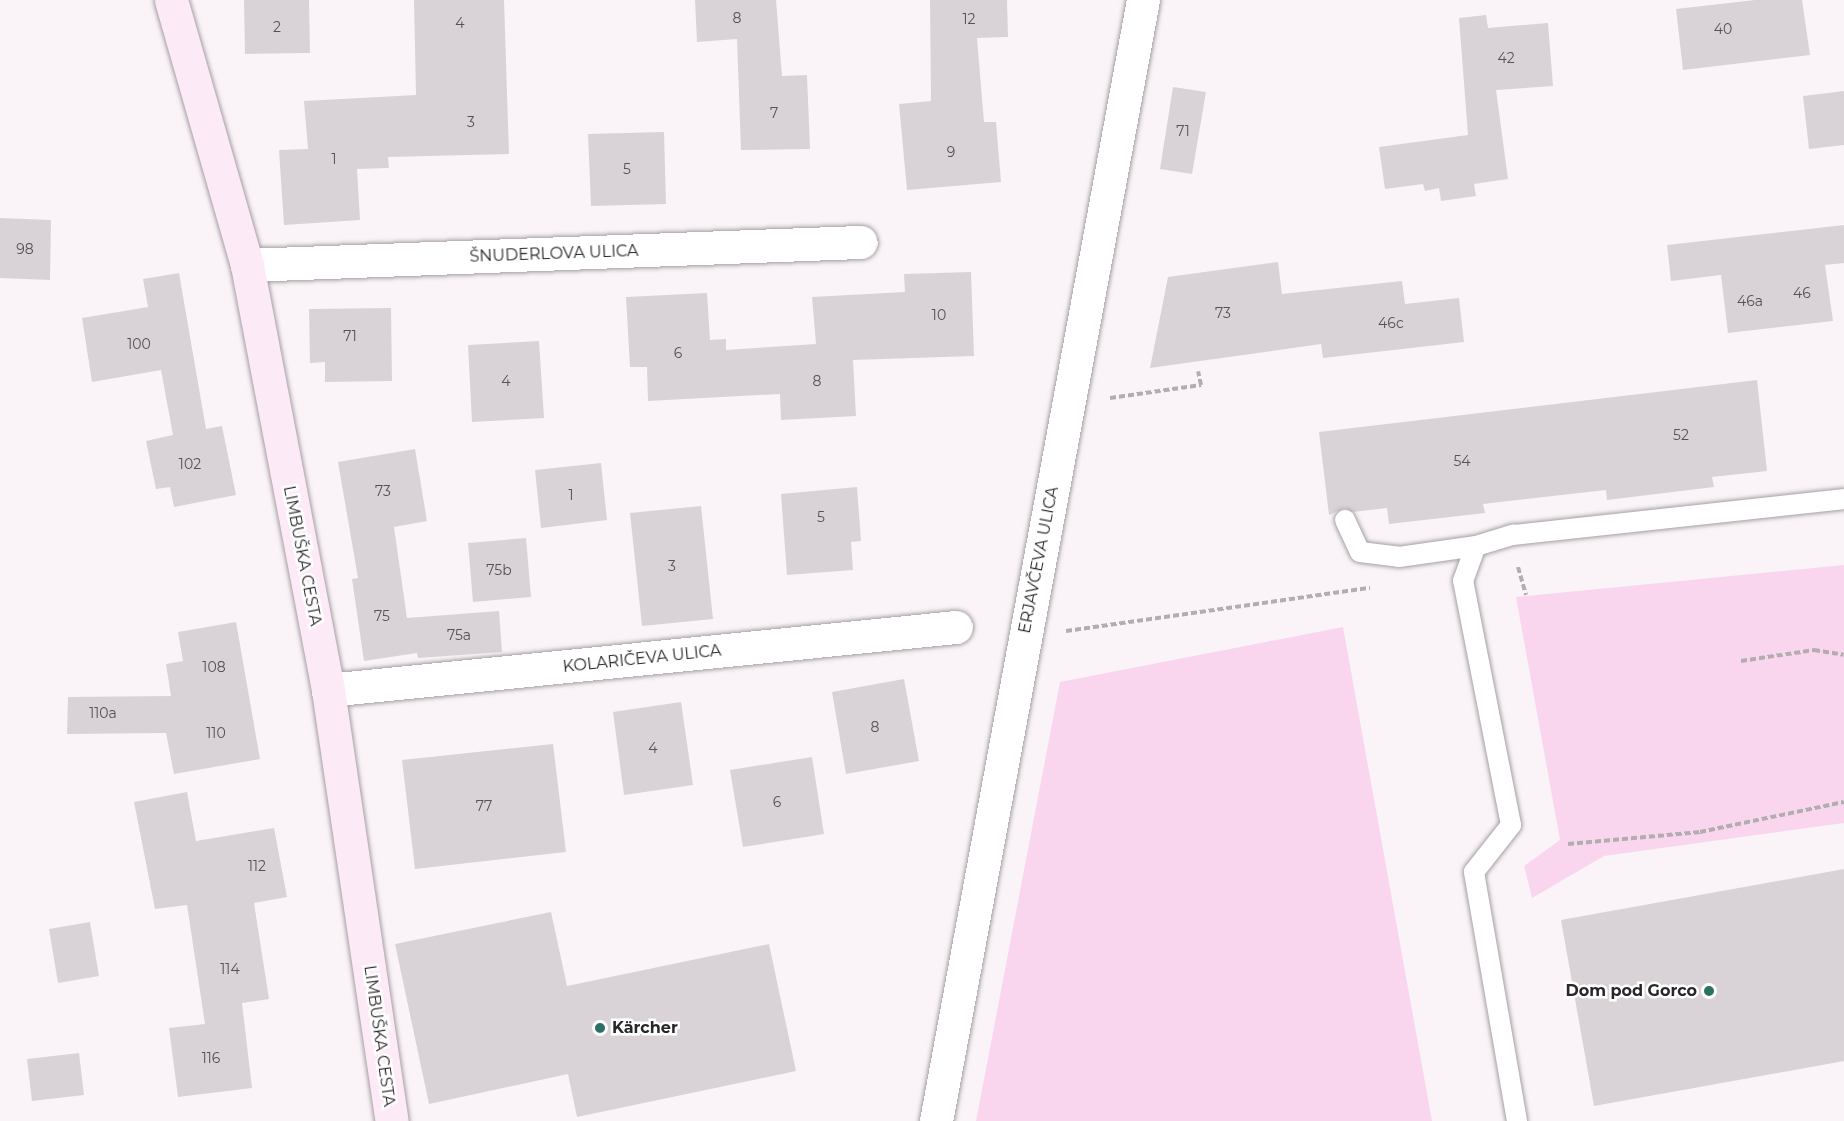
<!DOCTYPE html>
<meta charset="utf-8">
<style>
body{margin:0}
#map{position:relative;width:1844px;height:1121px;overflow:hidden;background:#faf4f8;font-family:Montserrat,sans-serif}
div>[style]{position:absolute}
.green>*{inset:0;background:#f9d6ee}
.building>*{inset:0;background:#d9d3d7}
.path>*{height:4px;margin-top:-2px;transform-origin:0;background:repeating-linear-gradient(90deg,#b2adb0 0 6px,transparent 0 9px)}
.roads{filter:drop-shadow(0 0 2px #a6a0a4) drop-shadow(0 0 2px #a6a0a4)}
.service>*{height:20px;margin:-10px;padding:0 10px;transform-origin:10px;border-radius:10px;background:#fff}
.minor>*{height:33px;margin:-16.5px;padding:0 16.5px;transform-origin:16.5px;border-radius:16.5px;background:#fff}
.tertiary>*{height:33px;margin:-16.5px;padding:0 16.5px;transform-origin:16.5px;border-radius:16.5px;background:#fff}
.secondary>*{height:33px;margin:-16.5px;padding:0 16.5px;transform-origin:16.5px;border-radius:16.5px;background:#fdeaf7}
.dots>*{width:16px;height:16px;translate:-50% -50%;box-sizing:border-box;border:3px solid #fff;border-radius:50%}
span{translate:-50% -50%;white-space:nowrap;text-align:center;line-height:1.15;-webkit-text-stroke:5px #fff;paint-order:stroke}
.number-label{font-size:14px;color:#555154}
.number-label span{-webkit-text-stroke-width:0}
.street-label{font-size:16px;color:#292628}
.poi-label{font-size:16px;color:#292628;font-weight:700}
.right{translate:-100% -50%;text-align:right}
.left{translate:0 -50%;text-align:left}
</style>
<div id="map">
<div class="green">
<div style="clip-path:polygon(1844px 565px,1844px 823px,1604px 856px,1532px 898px,1524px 866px,1560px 840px,1516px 597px)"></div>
<div style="clip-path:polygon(1343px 627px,1432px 1121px,976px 1121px,1060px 682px)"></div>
</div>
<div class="building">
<div style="clip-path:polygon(244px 0,309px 0,310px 53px,245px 54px)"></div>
<div style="clip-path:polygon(414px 0,504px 0,509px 154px,388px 157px,389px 168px,357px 169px,360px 220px,284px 225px,279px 150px,308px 149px,304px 101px,416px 95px)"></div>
<div style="clip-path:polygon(695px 0,776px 0,782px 76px,807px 75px,810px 149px,741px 150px,737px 39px,697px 42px)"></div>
<div style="clip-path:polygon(930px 0,1007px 0,1008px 37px,977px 38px,984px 122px,996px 122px,1001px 182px,907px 190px,899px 104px,931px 101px)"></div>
<div style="clip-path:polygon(1755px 0,1802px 0,1810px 55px,1683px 70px,1676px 9px)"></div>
<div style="clip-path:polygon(1486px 15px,1488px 28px,1548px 23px,1553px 86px,1496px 90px,1508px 179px,1474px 184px,1476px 196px,1441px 201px,1439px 188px,1425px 191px,1423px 184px,1385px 189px,1379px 147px,1468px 135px,1459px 18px)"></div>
<div style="clip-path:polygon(1173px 87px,1206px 92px,1192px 174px,1160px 169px)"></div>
<div style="clip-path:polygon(1844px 91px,1844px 145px,1809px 149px,1803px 96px)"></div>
<div style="clip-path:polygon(664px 132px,666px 204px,591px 206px,588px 134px)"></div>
<div style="clip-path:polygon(0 218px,51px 220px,50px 280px,0 278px)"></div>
<div style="clip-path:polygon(1844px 225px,1844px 263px,1825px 265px,1833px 321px,1728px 333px,1721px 275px,1671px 281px,1667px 245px)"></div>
<div style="clip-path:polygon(1278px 262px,1282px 294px,1402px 281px,1405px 304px,1459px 298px,1464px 342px,1323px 358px,1321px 344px,1150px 368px,1168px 277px)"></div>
<div style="clip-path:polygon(971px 272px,974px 356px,853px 360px,856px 416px,781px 420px,780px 394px,648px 401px,647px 367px,630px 367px,626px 297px,707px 293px,710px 340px,726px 339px,726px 350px,816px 344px,812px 297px,905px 292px,904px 274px)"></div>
<div style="clip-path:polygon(179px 273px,206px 429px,222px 426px,236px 495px,174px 507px,170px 487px,156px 489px,146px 441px,173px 435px,161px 370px,92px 382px,82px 318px,148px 307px,143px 279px)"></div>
<div style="clip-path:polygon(391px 308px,392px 381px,325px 382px,325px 362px,310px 363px,309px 309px)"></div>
<div style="clip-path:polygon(539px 341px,544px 418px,472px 422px,468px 345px)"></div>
<div style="clip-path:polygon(1757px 380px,1767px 471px,1712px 477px,1714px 487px,1607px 500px,1606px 490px,1483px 504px,1485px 513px,1389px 524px,1387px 508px,1353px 512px,1345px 508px,1329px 515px,1319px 432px)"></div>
<div style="clip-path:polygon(415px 449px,427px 521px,394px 527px,407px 618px,499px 611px,502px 652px,418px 658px,417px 653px,364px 661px,352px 579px,358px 578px,338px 462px)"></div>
<div style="clip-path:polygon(601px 463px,607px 520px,541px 528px,535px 470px)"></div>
<div style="clip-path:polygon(857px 487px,861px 541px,851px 542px,853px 570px,787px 575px,781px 494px)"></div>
<div style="clip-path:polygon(701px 506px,713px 619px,642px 626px,630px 513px)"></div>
<div style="clip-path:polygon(526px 538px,531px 597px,473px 602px,468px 543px)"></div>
<div style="clip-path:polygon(236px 622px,260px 759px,174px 774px,166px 733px,67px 734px,68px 697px,171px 696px,166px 664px,183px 661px,178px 632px)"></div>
<div style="clip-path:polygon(904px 679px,919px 761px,846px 774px,832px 692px)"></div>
<div style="clip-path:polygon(681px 702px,693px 785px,624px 795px,613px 712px)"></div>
<div style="clip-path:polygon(553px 744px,566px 852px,415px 869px,402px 760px)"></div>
<div style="clip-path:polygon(812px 757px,824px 834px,743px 847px,730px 770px)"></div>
<div style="clip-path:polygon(187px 792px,196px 841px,274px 828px,287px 897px,254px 903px,269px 999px,242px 1003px,252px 1088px,178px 1097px,169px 1028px,205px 1024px,187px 905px,155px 909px,134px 802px)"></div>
<div style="clip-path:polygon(1844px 869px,1844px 1061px,1594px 1106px,1561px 920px)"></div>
<div style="clip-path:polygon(551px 912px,567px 986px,769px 944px,796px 1071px,577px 1117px,568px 1074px,429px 1104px,395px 944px)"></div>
<div style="clip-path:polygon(90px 922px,99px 976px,58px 983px,49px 929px)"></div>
<div style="clip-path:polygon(79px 1053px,84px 1095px,32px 1101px,27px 1059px)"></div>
</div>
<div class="path">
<div style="left:1110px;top:398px;width:92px;rotate:-8.1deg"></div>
<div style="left:1201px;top:385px;width:14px;rotate:-102deg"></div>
<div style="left:1518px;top:567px;width:29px;rotate:74deg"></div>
<div style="left:1066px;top:631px;width:307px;rotate:-8.1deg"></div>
<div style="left:1741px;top:661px;width:74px;rotate:-8.6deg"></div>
<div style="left:1814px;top:650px;width:30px;rotate:9deg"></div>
<div style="left:1568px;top:844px;width:133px;rotate:-5.2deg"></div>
<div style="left:1700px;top:832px;width:147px;rotate:-11.8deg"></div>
</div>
<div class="roads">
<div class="service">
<div style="left:1345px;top:520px;width:35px;rotate:65deg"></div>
<div style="left:1360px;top:552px;width:39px;rotate:7deg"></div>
<div style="left:1399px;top:557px;width:78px;rotate:-8.1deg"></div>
<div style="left:1517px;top:1121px;width:253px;rotate:-99.8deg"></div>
<div style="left:1474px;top:872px;width:60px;rotate:-51.8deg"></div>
<div style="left:1511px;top:825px;width:249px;rotate:-101.1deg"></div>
<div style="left:1463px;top:581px;width:37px;rotate:-70deg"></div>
<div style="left:1476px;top:546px;width:39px;rotate:-17deg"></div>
<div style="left:1513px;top:535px;width:333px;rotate:-6.2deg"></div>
</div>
<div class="minor">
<div style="left:247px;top:265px;width:614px;rotate:-2.15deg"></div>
<div style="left:328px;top:690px;width:631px;rotate:-5.73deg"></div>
</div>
<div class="tertiary">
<div style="left:936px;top:1121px;width:1140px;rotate:-79.54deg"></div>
</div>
<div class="secondary">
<div style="left:171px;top:0;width:276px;rotate:74deg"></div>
<div style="left:247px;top:265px;width:433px;rotate:79.2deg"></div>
<div style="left:328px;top:690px;width:436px;rotate:81.6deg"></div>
</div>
</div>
<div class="dots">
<div style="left:1709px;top:991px;background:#2c7062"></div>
<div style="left:600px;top:1028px;background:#2c7062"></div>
</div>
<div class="number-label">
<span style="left:737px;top:18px">8</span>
<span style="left:969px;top:19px">12</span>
<span style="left:460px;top:23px">4</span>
<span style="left:277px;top:27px">2</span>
<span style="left:1723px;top:29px">40</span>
<span style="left:1506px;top:58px">42</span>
<span style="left:774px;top:113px">7</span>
<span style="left:471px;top:122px">3</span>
<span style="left:1183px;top:131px">71</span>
<span style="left:951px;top:152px">9</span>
<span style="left:334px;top:159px">1</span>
<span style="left:627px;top:169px">5</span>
<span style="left:25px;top:249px">98</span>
<span style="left:1802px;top:293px">46</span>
<span style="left:1750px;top:301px">46a</span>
<span style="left:1223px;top:313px">73</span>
<span style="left:939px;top:315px">10</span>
<span style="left:1391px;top:323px">46c</span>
<span style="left:350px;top:336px">71</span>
<span style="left:139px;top:344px">100</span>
<span style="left:678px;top:353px">6</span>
<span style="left:506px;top:381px">4</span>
<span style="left:817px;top:381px">8</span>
<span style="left:1681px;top:435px">52</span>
<span style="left:1462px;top:461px">54</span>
<span style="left:190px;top:464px">102</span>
<span style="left:383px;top:491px">73</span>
<span style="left:571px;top:495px">1</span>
<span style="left:821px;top:517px">5</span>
<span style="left:672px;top:566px">3</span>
<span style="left:499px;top:570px">75b</span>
<span style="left:382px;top:616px">75</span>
<span style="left:459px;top:635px">75a</span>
<span style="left:214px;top:667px">108</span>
<span style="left:103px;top:713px">110a</span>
<span style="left:875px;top:727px">8</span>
<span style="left:216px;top:733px">110</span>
<span style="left:653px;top:748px">4</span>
<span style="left:777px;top:802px">6</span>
<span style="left:484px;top:806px">77</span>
<span style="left:257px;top:866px">112</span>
<span style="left:230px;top:969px">114</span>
<span style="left:211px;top:1058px">116</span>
</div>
<div class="street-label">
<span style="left:554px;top:254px;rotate:-2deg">ŠNUDERLOVA ULICA</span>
<span style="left:302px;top:556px;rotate:79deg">LIMBUŠKA CESTA</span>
<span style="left:1039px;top:560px;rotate:-79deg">ERJAVČEVA ULICA</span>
<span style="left:642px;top:659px;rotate:-6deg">KOLARIČEVA ULICA</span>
<span style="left:379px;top:1036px;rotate:82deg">LIMBUŠKA CESTA</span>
</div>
<div class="poi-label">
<span class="right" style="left:1697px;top:991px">Dom pod Gorco</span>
<span class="left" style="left:612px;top:1028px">Kärcher</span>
</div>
</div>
